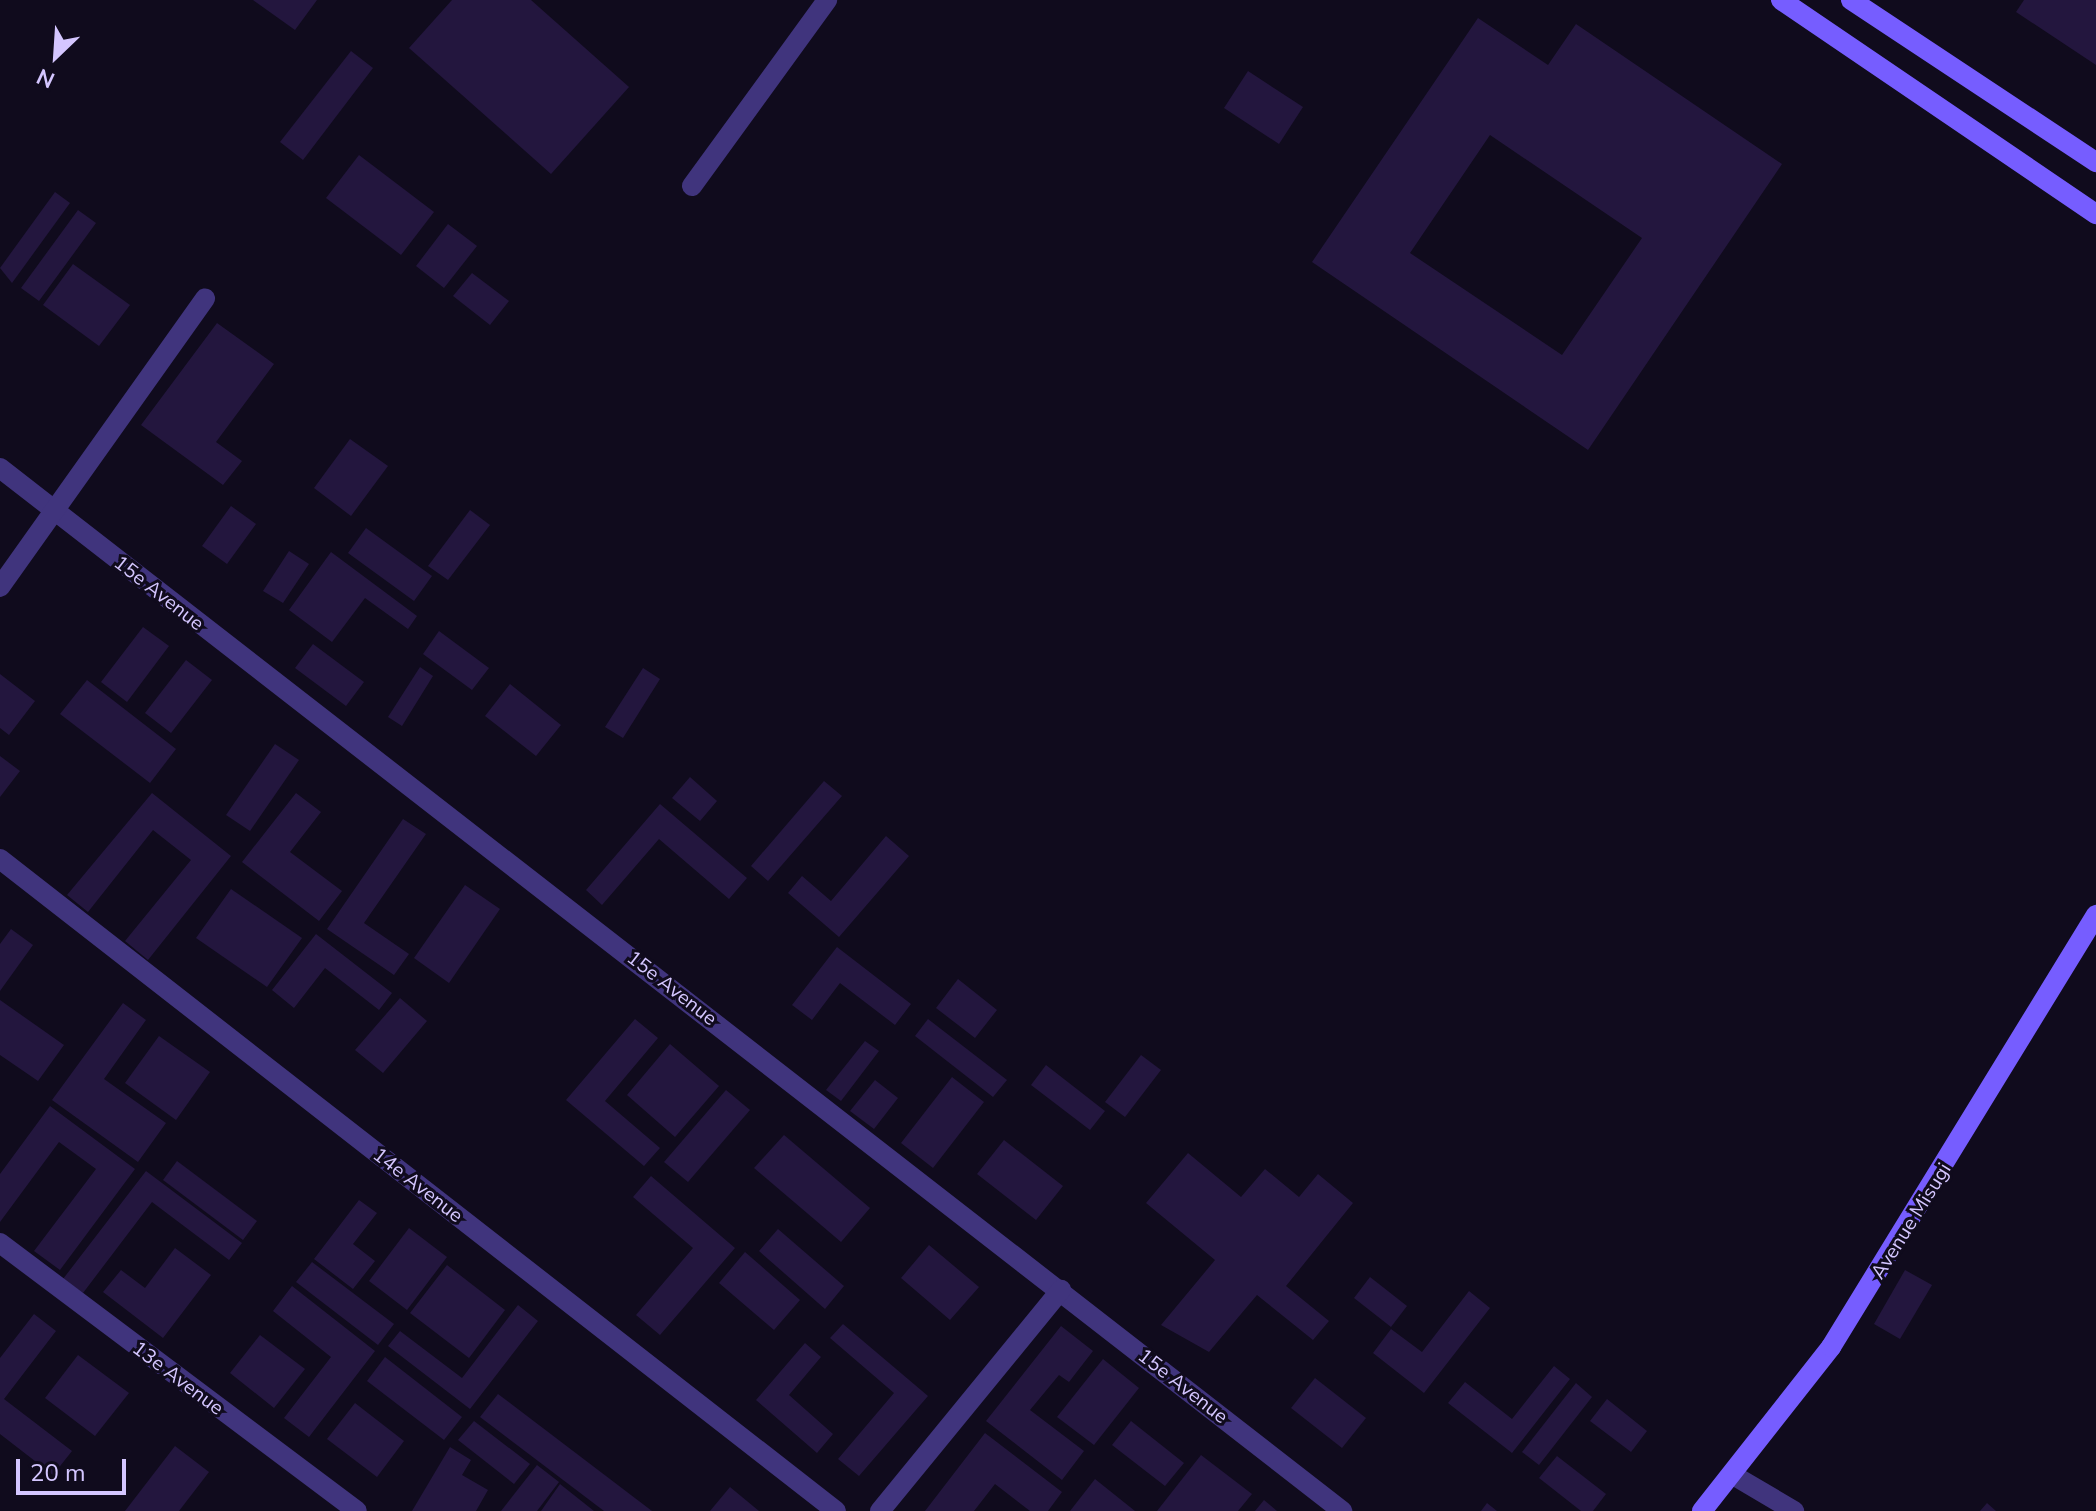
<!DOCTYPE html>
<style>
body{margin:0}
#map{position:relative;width:2096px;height:1511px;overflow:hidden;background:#100b1d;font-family:"Nunito Sans",sans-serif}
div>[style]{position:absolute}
.building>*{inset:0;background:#23163e}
.street>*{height:20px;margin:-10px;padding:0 10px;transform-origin:10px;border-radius:10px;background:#40347d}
.secondary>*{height:20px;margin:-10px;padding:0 10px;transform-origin:10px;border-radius:10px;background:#765dff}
span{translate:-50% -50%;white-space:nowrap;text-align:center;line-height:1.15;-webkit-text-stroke:6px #100b1d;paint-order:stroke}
.street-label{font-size:20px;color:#d4c6ff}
.north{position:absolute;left:16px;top:16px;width:80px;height:80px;-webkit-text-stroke:6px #100b1d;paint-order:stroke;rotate:205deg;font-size:22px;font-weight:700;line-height:32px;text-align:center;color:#d4c6ff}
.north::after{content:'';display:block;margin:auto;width:28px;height:36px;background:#d4c6ff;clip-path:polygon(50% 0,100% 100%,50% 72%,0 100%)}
.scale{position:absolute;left:16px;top:1459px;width:110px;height:36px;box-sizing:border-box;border:4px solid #d4c6ff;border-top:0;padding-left:10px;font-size:24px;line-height:28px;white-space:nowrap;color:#d4c6ff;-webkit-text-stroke:6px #100b1d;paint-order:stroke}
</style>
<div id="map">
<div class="building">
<div style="clip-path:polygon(253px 0,317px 0,295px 30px)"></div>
<div style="clip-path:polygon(452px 0,531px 0,629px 87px,551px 174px,409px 48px)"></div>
<div style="clip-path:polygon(2024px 0,2096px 0,2096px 65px,2016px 12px)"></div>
<div style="clip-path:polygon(evenodd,1478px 18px,1548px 65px,1576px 24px,1782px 164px,1588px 450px,1312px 262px,1478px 18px,1490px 135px,1642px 238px,1562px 355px,1410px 253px,1490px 135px)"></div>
<div style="clip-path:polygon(351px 51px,373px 68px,303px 160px,280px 142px)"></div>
<div style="clip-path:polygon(1248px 71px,1303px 107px,1279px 144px,1224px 108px)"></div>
<div style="clip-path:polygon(359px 155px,434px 212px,401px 255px,326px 198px)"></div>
<div style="clip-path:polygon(55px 192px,70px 203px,12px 283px,0 268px)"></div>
<div style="clip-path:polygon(78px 210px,96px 223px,39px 301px,21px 288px)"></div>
<div style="clip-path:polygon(448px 224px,477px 246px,444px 288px,416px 266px)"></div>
<div style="clip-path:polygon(73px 264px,130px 305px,99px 346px,43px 305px)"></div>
<div style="clip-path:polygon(472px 273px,509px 301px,490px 325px,453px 296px)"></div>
<div style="clip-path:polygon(217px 323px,274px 364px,216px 442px,242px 461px,223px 485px,141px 425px)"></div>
<div style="clip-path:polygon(350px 439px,388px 466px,351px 516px,314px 488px)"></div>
<div style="clip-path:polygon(231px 506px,256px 524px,227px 564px,202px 546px)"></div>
<div style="clip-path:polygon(470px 510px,490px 525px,448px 580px,428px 566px)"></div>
<div style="clip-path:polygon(366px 528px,432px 576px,414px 601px,348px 553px)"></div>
<div style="clip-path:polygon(289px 551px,309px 564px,283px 603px,263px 591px)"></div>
<div style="clip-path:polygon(331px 552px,417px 616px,408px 629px,365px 598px,332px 642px,289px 610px)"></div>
<div style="clip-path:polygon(143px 627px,169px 646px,127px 702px,101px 682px)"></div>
<div style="clip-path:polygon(439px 631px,489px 668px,472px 690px,423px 654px)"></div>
<div style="clip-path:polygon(313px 644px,364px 682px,346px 706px,295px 668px)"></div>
<div style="clip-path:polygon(186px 660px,212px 680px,171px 733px,145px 713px)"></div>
<div style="clip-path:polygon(420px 667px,433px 676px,402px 726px,388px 717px)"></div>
<div style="clip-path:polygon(643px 668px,660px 679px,623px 738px,605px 727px)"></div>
<div style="clip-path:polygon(0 674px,35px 701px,9px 735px,0 728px)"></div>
<div style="clip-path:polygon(87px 680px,176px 749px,150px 783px,60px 714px)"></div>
<div style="clip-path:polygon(510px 684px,561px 725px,536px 756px,485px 716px)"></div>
<div style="clip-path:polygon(275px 744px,299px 760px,250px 831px,226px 815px)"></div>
<div style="clip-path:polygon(0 756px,20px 771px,0 797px)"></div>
<div style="clip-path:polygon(690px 777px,717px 801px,700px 821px,672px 798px)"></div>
<div style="clip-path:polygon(824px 781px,842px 796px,768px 881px,751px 866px)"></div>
<div style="clip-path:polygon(152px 793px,231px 856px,148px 960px,125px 941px,191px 860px,153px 830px,88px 912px,67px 895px)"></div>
<div style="clip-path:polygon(296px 793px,321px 812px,290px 852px,342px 891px,319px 921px,242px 862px)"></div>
<div style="clip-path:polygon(660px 804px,747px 878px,729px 899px,659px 839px,602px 905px,586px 890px)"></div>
<div style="clip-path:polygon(403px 819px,426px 834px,364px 923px,409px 954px,394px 975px,327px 929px)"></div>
<div style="clip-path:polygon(886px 836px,909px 856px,839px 937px,788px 893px,802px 876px,831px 901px)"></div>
<div style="clip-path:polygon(465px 885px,500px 909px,449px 983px,414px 958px)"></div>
<div style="clip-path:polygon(231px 889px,302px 938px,267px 987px,196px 938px)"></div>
<div style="clip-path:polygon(11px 929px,33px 945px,0 991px,0 944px)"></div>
<div style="clip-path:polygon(316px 934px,392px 993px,379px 1010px,325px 968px,294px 1008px,272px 990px)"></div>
<div style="clip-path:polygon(837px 947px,911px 1004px,895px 1025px,840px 983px,812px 1020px,792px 1005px)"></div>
<div style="clip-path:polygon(958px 979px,997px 1010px,975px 1038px,936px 1008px)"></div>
<div style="clip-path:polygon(400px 998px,427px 1021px,383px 1073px,355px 1050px)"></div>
<div style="clip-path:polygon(0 1000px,64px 1045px,38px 1081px,0 1055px)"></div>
<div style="clip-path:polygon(123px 1003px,146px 1020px,104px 1079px,166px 1123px,138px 1162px,52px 1100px)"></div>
<div style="clip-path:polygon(635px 1019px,658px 1038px,605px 1101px,660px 1148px,644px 1166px,566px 1100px)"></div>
<div style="clip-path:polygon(928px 1019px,1007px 1080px,993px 1097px,915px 1036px)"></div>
<div style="clip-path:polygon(159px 1036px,210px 1072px,176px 1120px,125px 1083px)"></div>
<div style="clip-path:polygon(865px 1041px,879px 1051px,841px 1101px,826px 1090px)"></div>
<div style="clip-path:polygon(670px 1044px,719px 1086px,675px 1137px,627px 1095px)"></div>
<div style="clip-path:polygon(1141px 1055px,1161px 1070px,1125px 1117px,1105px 1102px)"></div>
<div style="clip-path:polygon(1046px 1065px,1105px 1111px,1090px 1130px,1031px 1085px)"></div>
<div style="clip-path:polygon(952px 1077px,984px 1102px,933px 1168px,901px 1143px)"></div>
<div style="clip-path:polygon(875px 1080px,898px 1098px,874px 1129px,850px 1111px)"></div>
<div style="clip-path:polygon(726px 1090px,750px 1110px,688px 1182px,664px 1162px)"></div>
<div style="clip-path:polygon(50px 1106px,135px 1169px,60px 1270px,34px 1251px,96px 1169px,59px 1142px,0 1222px,0 1174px)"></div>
<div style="clip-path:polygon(784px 1135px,870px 1208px,841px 1242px,754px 1168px)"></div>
<div style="clip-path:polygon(1004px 1140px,1063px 1186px,1036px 1220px,977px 1174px)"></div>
<div style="clip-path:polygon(1188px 1153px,1241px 1197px,1265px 1169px,1299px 1197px,1318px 1174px,1353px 1203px,1286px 1286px,1329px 1321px,1313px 1340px,1257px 1295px,1209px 1352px,1161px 1325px,1215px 1260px,1146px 1203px)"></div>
<div style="clip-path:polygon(177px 1161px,257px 1221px,243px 1240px,163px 1180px)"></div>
<div style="clip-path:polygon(146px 1171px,242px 1243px,229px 1260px,152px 1202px,83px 1293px,63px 1279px)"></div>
<div style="clip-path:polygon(651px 1176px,735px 1248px,660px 1335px,636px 1315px,693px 1248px,633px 1197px)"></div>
<div style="clip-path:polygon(359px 1200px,377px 1213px,353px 1244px,375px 1261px,353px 1289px,314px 1259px)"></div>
<div style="clip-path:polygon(409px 1228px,447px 1257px,407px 1310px,369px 1281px)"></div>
<div style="clip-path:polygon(778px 1229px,844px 1286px,825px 1309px,759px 1251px)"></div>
<div style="clip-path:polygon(929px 1245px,979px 1287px,950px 1320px,901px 1278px)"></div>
<div style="clip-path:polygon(175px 1248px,211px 1275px,163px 1338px,103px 1292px,121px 1270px,145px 1288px)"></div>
<div style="clip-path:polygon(745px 1252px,800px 1300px,774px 1330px,719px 1283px)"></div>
<div style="clip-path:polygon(312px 1262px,394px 1324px,378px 1345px,296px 1282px)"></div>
<div style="clip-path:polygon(447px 1265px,505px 1310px,469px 1358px,410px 1313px)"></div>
<div style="clip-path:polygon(1905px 1270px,1932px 1285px,1900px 1339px,1874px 1324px)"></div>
<div style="clip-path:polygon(1370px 1277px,1407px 1306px,1391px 1327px,1354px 1298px)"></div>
<div style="clip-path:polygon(292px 1286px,375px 1351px,309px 1437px,284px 1418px,331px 1357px,273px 1311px)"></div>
<div style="clip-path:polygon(1469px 1291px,1490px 1308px,1424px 1393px,1373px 1353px,1391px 1329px,1422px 1352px)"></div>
<div style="clip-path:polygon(518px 1305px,538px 1321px,470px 1409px,388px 1346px,400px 1331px,462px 1378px)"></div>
<div style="clip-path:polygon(34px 1314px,56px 1331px,4px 1399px,72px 1451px,53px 1475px,0 1434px,0 1358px)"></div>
<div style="clip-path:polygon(843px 1324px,928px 1396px,859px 1476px,838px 1459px,894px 1393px,830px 1338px)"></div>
<div style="clip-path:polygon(1061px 1326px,1093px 1351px,1069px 1382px,1059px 1375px,1030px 1410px,1084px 1451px,1062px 1480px,986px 1421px)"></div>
<div style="clip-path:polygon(260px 1335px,305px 1369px,274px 1408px,230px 1373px)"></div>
<div style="clip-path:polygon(805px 1343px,821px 1357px,789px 1395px,833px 1434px,817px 1453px,756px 1400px)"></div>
<div style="clip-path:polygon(78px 1355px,129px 1393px,95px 1436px,45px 1398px)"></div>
<div style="clip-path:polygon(385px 1357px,462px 1417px,444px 1440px,367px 1381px)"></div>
<div style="clip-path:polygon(1103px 1359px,1139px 1388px,1094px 1445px,1057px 1417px)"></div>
<div style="clip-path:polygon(1554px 1366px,1570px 1379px,1512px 1453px,1448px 1403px,1465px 1382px,1512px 1419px)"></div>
<div style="clip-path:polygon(1315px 1378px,1366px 1418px,1342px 1448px,1291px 1408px)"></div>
<div style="clip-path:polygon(1576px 1383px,1592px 1397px,1539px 1465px,1522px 1452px)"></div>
<div style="clip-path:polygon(498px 1394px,652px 1511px,604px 1511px,480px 1417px)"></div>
<div style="clip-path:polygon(1607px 1399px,1647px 1431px,1631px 1452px,1590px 1421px)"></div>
<div style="clip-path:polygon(355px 1403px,404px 1441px,377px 1477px,327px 1439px)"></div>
<div style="clip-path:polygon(474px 1421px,530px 1464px,514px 1484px,458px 1440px)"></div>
<div style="clip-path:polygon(1131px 1421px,1184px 1463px,1165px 1486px,1112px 1445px)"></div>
<div style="clip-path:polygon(985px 1433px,1062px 1492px,1048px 1511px,1030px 1511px,995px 1484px,974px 1511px,925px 1511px)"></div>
<div style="clip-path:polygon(175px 1446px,209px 1472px,179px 1511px,125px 1511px)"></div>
<div style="clip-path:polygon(450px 1447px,471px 1460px,462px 1475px,488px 1490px,476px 1511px,412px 1511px)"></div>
<div style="clip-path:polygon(1201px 1455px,1252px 1494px,1238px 1511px,1157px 1511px)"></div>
<div style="clip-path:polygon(1557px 1456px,1606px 1494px,1593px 1511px,1581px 1511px,1539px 1478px)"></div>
<div style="clip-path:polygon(537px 1465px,559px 1482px,537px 1511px,501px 1511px)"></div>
<div style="clip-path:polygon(1095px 1479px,1135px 1511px,1070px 1511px)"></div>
<div style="clip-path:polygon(560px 1484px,594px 1511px,541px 1511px)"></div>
<div style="clip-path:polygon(730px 1487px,759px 1511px,710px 1511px)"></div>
<div style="clip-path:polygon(1264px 1500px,1277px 1511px,1255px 1511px)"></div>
<div style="clip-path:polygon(1487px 1503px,1497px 1511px,1481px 1511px)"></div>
<div style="clip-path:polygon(1987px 1503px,1996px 1511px,1980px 1511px)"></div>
</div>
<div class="street">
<div style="left:692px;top:186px;width:230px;rotate:-54deg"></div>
<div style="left:0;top:468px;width:1700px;rotate:37.85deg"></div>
<div style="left:0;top:587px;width:354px;rotate:-54.6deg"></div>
<div style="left:0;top:859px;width:1060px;rotate:37.95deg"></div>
<div style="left:0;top:1243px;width:446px;rotate:36.9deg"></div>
<div style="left:1733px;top:1475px;width:71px;rotate:30.5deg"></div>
<div style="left:880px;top:1511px;width:286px;rotate:-50.7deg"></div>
</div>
<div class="secondary">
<div style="left:1781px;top:0;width:381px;rotate:34.2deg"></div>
<div style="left:1851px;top:0;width:294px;rotate:33.5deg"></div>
<div style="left:1702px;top:1511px;width:209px;rotate:-51.8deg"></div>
<div style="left:1831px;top:1347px;width:507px;rotate:-58.47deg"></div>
</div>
<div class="street-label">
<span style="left:159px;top:593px;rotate:38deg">15e Avenue</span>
<span style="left:672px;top:988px;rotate:38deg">15e Avenue</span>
<span style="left:418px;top:1185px;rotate:38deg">14e Avenue</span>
<span style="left:1911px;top:1221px;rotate:-58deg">Avenue Misugi</span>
<span style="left:178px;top:1378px;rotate:37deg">13e Avenue</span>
<span style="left:1183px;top:1386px;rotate:38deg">15e Avenue</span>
</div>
<div class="north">N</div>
<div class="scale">20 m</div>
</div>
